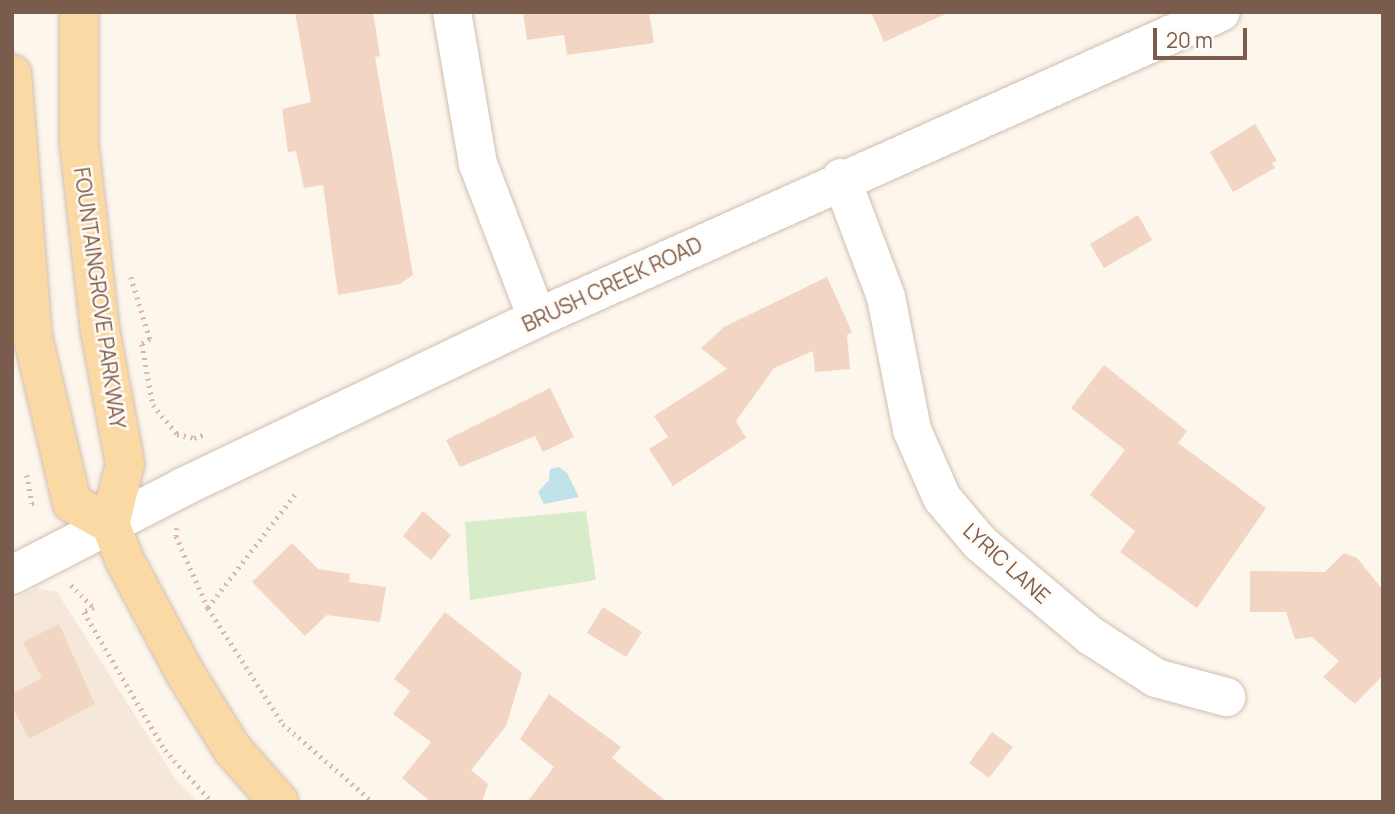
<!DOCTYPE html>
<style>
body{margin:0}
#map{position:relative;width:1395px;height:814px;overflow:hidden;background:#fdf6ec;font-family:Manrope,sans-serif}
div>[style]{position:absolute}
.residential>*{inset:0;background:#f5e8da}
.green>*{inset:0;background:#d8ecc9}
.water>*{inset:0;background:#bfe3e8}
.building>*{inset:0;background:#f3d5c3}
.path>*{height:4.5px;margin-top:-2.25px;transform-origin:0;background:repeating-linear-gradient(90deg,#d9b8a5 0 2px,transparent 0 7px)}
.roads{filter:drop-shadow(0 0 2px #d1beb0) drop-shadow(0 0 2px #d1beb0)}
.minor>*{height:38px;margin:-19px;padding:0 19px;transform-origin:19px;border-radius:19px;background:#fff}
.major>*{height:38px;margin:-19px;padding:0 19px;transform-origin:19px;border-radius:19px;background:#fbd9a5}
span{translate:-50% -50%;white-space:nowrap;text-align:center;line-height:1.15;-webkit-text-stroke:5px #fffaf3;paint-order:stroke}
.street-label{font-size:21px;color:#7a5c4d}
.frame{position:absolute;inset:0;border:14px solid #7a5c4d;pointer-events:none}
.scale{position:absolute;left:1153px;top:28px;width:94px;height:32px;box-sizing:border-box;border:4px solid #7a5c4d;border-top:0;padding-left:9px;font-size:21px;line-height:24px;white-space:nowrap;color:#7a5c4d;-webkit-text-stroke:5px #fffaf3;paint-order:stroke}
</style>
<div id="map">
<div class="residential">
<div style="clip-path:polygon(36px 588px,57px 592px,176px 780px,198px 802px,12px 802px,12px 600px)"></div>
</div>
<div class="green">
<div style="clip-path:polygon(586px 511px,596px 580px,470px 600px,465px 522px)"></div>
</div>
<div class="water">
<div style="clip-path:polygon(559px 467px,567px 473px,579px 497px,544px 504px,538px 492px,549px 480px,550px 469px)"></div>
</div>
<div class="building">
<div style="clip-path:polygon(295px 12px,373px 12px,380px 56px,375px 57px,413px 275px,400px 284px,338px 295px,323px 185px,304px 188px,296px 151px,288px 152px,282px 109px,311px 102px)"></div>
<div style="clip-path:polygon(523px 12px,649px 12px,654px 43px,567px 55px,564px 35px,527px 40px)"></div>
<div style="clip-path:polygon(871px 12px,950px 12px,884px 42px)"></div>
<div style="clip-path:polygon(1255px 124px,1277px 161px,1272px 163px,1275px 168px,1233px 192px,1210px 152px)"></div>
<div style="clip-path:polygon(1138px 215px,1152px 240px,1104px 268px,1090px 244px)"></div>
<div style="clip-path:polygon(827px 277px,852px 332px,847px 335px,850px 369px,815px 372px,813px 351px,774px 368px,736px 421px,746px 438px,673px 486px,649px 449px,668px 437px,654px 416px,727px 369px,701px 348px,724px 327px)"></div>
<div style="clip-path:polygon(1104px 365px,1187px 431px,1178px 443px,1266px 508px,1197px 608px,1120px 552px,1135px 531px,1090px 495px,1125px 450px,1071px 408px)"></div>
<div style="clip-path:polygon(550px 388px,574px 437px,543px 452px,535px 436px,460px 467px,446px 440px)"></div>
<div style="clip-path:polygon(423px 511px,451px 535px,431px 560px,403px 536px)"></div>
<div style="clip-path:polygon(292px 543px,318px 569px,350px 574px,349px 582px,386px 587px,380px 622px,327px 615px,305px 636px,252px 582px)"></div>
<div style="clip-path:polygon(1344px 553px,1357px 558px,1383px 590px,1383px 675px,1355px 704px,1323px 677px,1339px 661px,1312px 637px,1295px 639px,1286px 612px,1250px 612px,1250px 571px,1325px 572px)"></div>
<div style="clip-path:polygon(603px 607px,642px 632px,626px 657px,587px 633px)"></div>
<div style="clip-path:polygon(445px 612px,522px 673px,506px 726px,471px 770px,488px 784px,482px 802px,431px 802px,402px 778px,431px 742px,393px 714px,410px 691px,394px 679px)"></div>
<div style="clip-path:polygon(59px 624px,95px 704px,29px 739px,12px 706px,12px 694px,42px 678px,23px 642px)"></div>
<div style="clip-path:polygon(549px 694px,621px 747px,612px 758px,667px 802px,527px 802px,554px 767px,520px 739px)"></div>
<div style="clip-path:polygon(992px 732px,1013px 747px,989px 778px,969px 763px)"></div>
</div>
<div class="path">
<div style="left:131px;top:277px;width:65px;rotate:73deg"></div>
<div style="left:150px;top:339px;width:9px;rotate:148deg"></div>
<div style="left:142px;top:344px;width:62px;rotate:79.8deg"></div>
<div style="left:153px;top:405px;width:38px;rotate:50deg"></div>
<div style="left:177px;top:434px;width:17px;rotate:13deg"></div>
<div style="left:194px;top:438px;width:13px;rotate:-18deg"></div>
<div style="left:27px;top:475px;width:29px;rotate:80deg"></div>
<div style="left:32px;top:504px;width:4px"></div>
<div style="left:295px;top:495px;width:143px;rotate:127.6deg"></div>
<div style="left:208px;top:608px;width:138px;rotate:57.1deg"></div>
<div style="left:283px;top:724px;width:119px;rotate:40.9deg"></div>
<div style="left:177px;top:528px;width:8px;rotate:97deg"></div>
<div style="left:176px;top:536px;width:79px;rotate:66deg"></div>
<div style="left:71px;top:585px;width:33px;rotate:45deg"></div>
<div style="left:94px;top:608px;width:11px;rotate:158deg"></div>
<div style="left:84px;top:612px;width:160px;rotate:59.6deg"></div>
<div style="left:165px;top:750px;width:70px;rotate:47.9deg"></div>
</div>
<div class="roads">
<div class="minor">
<div style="left:452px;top:12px;width:154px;rotate:80.3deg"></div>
<div style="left:478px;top:164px;width:165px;rotate:69deg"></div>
<div style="left:841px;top:178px;width:127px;rotate:69.3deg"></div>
<div style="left:886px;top:297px;width:136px;rotate:78.9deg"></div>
<div style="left:912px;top:430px;width:74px;rotate:66.2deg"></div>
<div style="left:942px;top:498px;width:59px;rotate:49.8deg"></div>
<div style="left:980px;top:543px;width:145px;rotate:40deg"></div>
<div style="left:1091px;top:636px;width:77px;rotate:32.9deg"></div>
<div style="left:1156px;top:678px;width:73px;rotate:15.2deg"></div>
<div style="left:12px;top:575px;width:192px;rotate:-27.2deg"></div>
<div style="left:183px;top:487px;width:392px;rotate:-25.5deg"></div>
<div style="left:537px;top:318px;width:749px;rotate:-24.1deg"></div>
</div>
<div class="major">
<div style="left:79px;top:12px;width:131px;rotate:90deg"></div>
<div style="left:79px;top:143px;width:188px;rotate:83.6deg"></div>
<div style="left:100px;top:330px;width:136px;rotate:79.4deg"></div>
<div style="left:125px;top:464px;width:62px;rotate:104deg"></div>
<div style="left:12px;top:74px;width:265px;rotate:85.5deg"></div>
<div style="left:33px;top:338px;width:170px;rotate:76.7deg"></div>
<div style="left:72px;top:503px;width:43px;rotate:28.9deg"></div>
<div style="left:110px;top:524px;width:40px;rotate:68deg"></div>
<div style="left:125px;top:561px;width:127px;rotate:61.8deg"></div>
<div style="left:185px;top:673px;width:91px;rotate:58.1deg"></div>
<div style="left:233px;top:750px;width:69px;rotate:48.5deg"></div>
</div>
</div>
<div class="street-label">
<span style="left:612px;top:284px;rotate:-25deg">BRUSH CREEK ROAD</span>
<span style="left:100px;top:298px;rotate:82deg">FOUNTAINGROVE PARKWAY</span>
<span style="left:1007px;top:563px;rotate:42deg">LYRIC LANE</span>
</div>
<div class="frame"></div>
<div class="scale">20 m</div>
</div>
